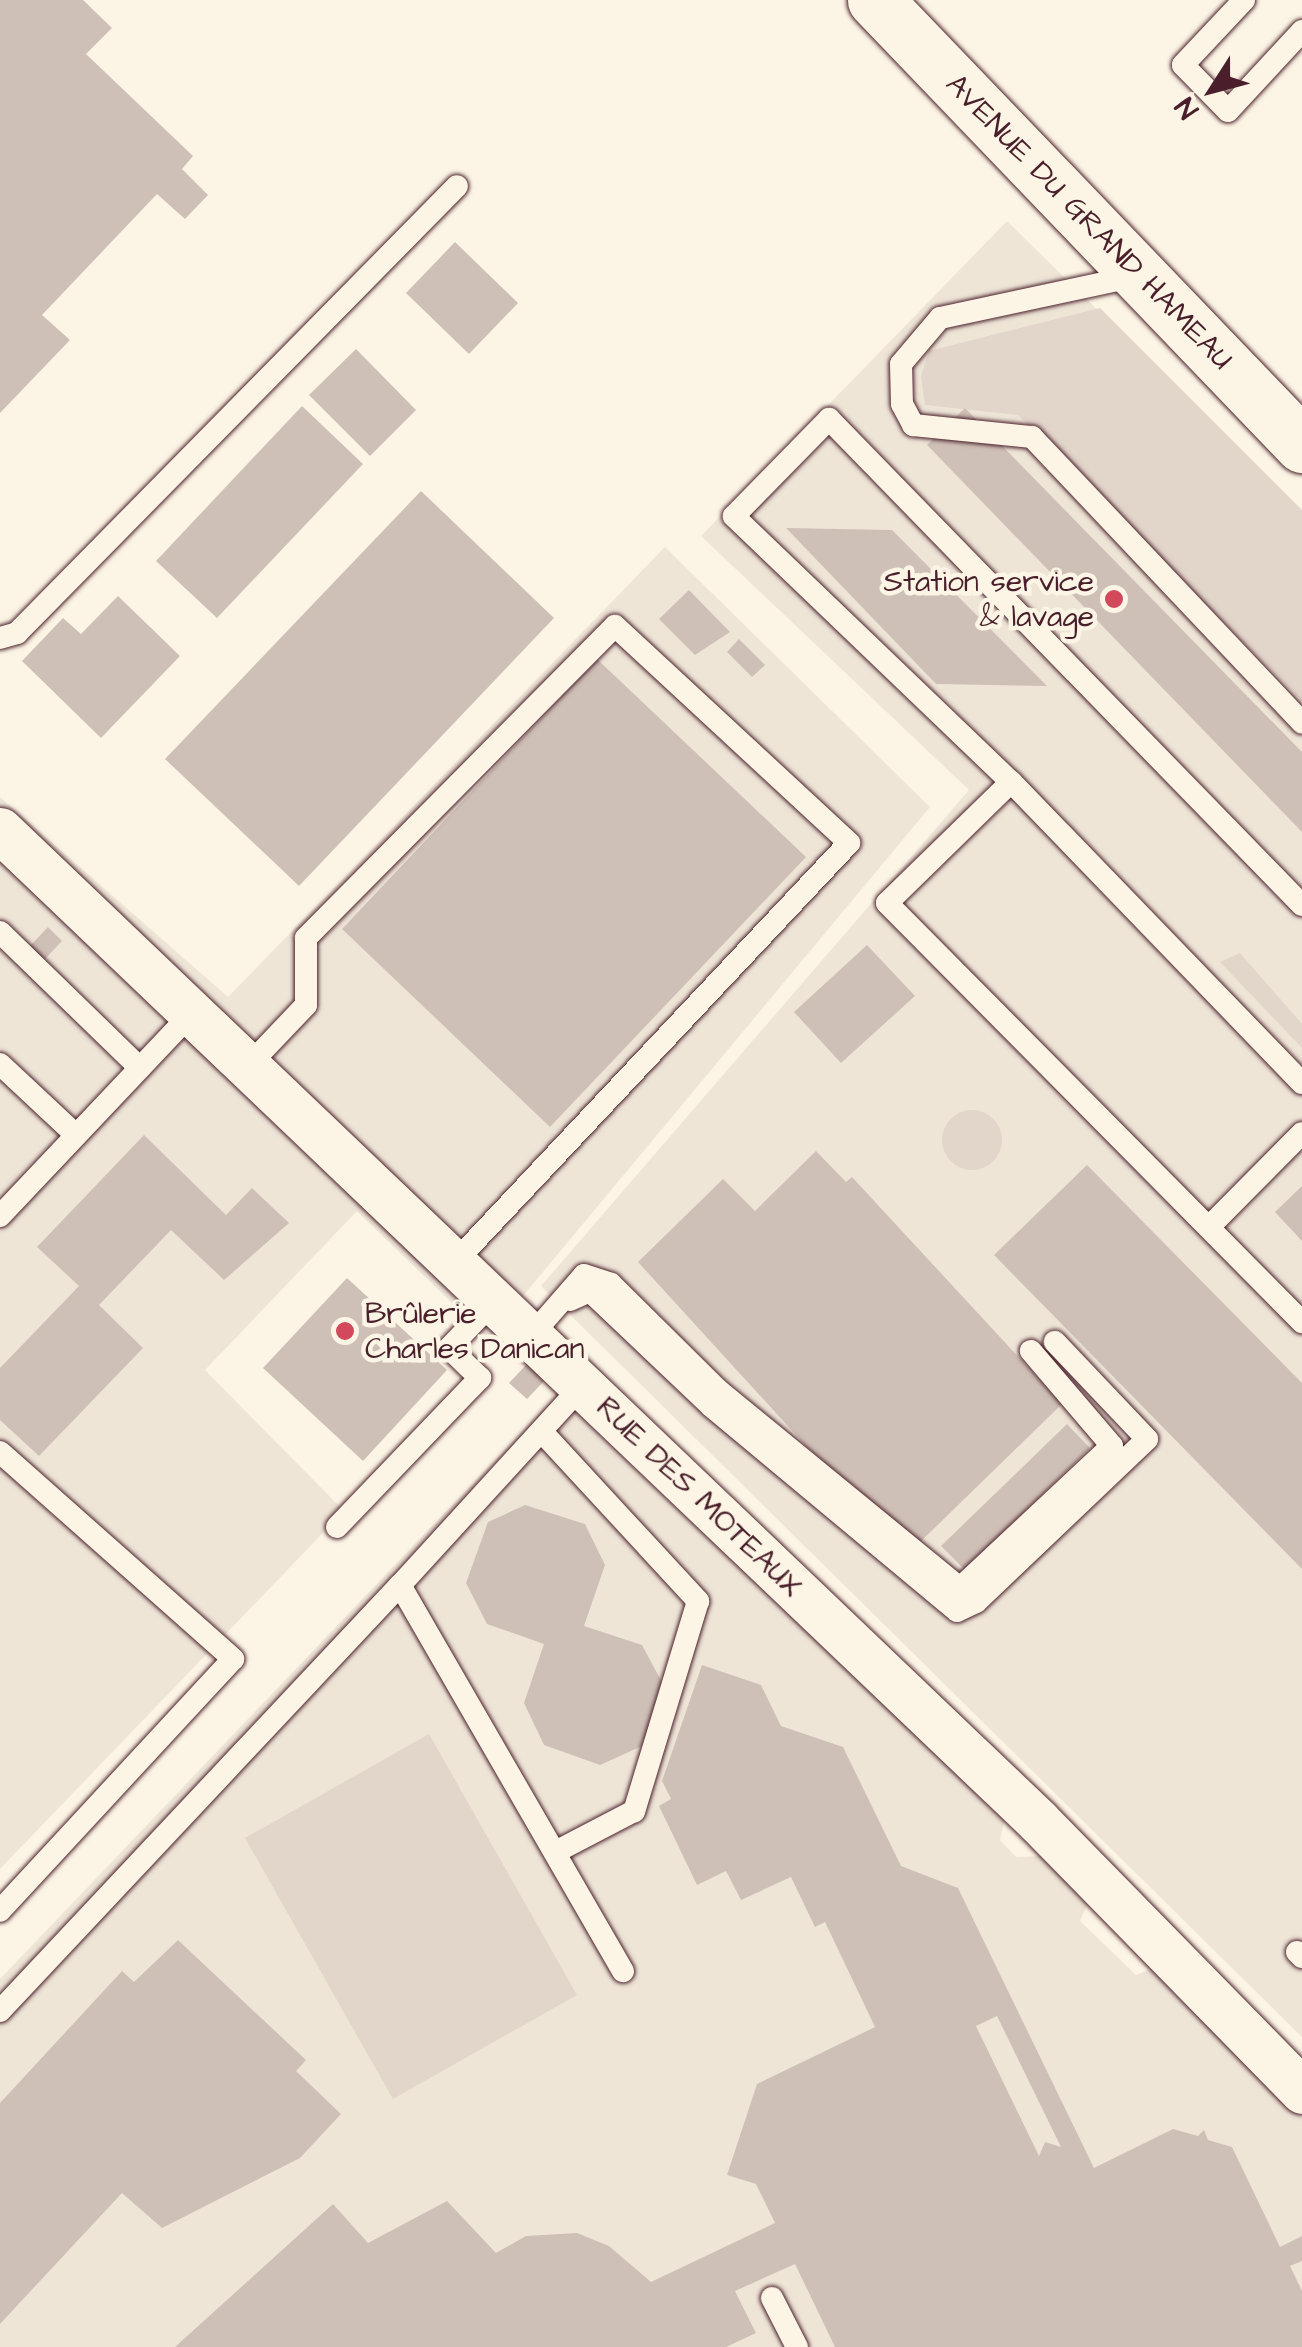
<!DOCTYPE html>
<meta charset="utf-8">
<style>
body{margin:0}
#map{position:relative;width:1302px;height:2347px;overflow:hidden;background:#fcf5e5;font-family:"Architects Daughter",sans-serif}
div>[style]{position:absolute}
.built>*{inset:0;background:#eee5d7}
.green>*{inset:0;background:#e2d5ca}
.round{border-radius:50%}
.building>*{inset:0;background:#cfc0b7}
.roads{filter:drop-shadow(0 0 2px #4a1f2b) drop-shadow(0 0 2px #4a1f2b)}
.lane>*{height:22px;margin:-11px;padding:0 11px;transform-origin:11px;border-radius:11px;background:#fcf5e5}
.street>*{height:45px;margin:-22.5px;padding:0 22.5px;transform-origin:22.5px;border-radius:22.5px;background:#fcf5e5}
.secondary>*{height:55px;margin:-27.5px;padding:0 27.5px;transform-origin:27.5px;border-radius:27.5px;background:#fcf5e5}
.dots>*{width:28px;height:28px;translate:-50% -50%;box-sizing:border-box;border:5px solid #fcf5e5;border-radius:50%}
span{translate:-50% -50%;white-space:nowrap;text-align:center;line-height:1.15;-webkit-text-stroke:9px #fcf5e5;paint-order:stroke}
.street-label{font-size:30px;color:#4a1f2b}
.poi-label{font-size:30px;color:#4a1f2b}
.right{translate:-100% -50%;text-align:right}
.left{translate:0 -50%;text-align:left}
.north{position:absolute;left:1162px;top:40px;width:100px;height:100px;-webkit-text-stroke:8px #fcf5e5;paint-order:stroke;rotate:234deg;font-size:28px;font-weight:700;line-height:40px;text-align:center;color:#4a1f2b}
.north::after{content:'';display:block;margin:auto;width:35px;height:45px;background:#4a1f2b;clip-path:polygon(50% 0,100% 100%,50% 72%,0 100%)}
</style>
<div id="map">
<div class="built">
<div style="clip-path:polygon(1007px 221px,1302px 511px,1302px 2037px,541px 1286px,969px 790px,701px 536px)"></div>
<div style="clip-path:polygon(665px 547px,930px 807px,488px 1338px,357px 1211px,205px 1370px,344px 1511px,0 1869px,0 797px,228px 997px)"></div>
<div style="clip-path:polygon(557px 1395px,1005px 1818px,1000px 1840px,1016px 1857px,1044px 1856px,1089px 1901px,1080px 1921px,1136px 1975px,1156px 1967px,1302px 2118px,1302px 2347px,0 2347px,0 1979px)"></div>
</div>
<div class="green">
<div style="clip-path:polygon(1100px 308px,1302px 510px,1302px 701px,1018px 415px,925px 405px,921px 376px,929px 351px)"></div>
<div style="clip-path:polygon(1240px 953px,1302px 1024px,1302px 1048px,1220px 962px)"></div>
<div class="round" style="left:942px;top:1110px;width:60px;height:60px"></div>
<div style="clip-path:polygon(429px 1734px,577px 1995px,393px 2099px,245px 1838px)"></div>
</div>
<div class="building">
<div style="clip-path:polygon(0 0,83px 0,112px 28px,86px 54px,193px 156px,182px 169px,208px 195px,185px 219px,157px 194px,42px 315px,70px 340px,0 413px)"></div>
<div style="clip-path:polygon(455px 242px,518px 303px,469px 354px,406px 293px)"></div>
<div style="clip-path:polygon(356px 349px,416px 410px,370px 456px,309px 395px)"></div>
<div style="clip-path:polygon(302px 406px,363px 464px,217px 618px,156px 561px)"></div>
<div style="clip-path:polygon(965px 408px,1302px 752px,1302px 832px,927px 445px)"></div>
<div style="clip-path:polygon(421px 491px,554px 618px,299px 886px,165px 759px)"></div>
<div style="clip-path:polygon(786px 528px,892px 530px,1047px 686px,936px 684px)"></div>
<div style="clip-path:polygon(689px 590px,730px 632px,695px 655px,659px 619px)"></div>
<div style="clip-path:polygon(118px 596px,180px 656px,101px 738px,22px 661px,63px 618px,81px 634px)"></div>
<div style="clip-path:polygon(739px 639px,765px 665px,752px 677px,727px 652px)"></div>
<div style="clip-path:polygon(597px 659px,806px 857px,550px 1127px,342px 929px)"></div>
<div style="clip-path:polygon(48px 927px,62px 941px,44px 960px,30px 946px)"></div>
<div style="clip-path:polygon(867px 945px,915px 996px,841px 1063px,794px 1012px)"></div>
<div style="clip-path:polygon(144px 1135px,226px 1215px,252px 1188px,289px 1223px,224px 1280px,171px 1230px,99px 1305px,143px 1348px,39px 1456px,0 1420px,0 1368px,79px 1286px,37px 1247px)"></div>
<div style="clip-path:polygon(816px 1151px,846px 1182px,852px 1177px,1062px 1404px,916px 1546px,807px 1447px,638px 1262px,723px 1179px,755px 1211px)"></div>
<div style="clip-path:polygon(1087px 1165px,1302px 1383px,1302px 1569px,994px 1255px)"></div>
<div style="clip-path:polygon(1302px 1186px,1302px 1241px,1275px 1212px)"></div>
<div style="clip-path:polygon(347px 1278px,447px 1370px,363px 1461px,263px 1368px)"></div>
<div style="clip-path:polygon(527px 1364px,544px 1381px,527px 1399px,509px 1383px)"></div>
<div style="clip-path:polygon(1067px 1424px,1090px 1448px,965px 1570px,941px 1546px)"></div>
<div style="clip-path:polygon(525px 1505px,585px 1524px,605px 1565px,584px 1626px,642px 1645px,664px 1686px,642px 1746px,600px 1765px,544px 1745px,524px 1703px,544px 1644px,487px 1624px,466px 1583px,488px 1522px)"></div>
<div style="clip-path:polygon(evenodd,702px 1665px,761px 1685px,781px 1726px,843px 1747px,901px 1866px,958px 1888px,1094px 2168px,1173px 2129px,1198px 2136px,1204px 2130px,1208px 2140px,1232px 2147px,1280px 2247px,1302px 2236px,1302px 2261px,1290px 2266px,1302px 2291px,1302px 2347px,835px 2347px,795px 2264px,735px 2291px,756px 2333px,726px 2347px,175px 2347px,333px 2204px,368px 2243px,447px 2201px,496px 2253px,526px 2236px,577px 2233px,609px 2246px,651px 2282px,775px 2223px,756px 2184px,727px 2175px,757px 2084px,875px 2027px,825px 1922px,815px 1927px,791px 1877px,741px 1900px,726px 1871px,697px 1885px,659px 1806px,671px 1799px,662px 1781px,702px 1665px,997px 2016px,1061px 2147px,1045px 2142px,1039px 2156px,976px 2026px,997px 2016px)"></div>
<div style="clip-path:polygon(178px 1940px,306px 2060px,296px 2071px,341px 2114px,300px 2158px,162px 2228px,122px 2193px,0 2324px,0 2103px,122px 1971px,134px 1982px)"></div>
</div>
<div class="roads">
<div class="lane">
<div style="left:1244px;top:0;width:89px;rotate:133.2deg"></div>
<div style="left:1183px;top:65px;width:64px;rotate:45.6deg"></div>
<div style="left:1228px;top:111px;width:109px;rotate:-47.2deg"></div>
<div style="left:1136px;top:276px;width:200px;rotate:167.9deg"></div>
<div style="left:940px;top:318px;width:60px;rotate:130.3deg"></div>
<div style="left:901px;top:364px;width:40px;rotate:88.6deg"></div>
<div style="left:902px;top:404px;width:24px;rotate:62deg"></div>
<div style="left:913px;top:425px;width:120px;rotate:5.8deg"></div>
<div style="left:1032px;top:437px;width:393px;rotate:46.6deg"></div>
<div style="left:0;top:638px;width:18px;rotate:-16deg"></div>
<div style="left:17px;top:633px;width:627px;rotate:-45.45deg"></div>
<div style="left:1011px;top:782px;width:384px;rotate:-136.2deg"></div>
<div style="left:734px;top:516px;width:136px;rotate:-45.6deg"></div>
<div style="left:829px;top:419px;width:678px;rotate:45.78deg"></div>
<div style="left:0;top:932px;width:195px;rotate:44.2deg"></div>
<div style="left:0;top:1064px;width:104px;rotate:43.1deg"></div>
<div style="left:248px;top:1066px;width:84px;rotate:-46.4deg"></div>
<div style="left:306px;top:1005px;width:67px;rotate:-90deg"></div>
<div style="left:306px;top:938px;width:439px;rotate:-45.3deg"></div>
<div style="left:615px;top:626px;width:319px;rotate:42.8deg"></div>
<div style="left:849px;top:843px;width:575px;rotate:133.24deg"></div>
<div style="left:1302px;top:1083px;width:419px;rotate:-134deg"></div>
<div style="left:1011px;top:782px;width:173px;rotate:135.7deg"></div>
<div style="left:887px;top:903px;width:590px;rotate:45.27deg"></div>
<div style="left:0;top:1216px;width:279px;rotate:-46.6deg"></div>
<div style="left:1209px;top:1227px;width:132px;rotate:-45.3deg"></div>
<div style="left:570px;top:1300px;width:22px;rotate:-24deg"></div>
<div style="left:590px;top:1291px;width:167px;rotate:43.5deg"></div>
<div style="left:711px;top:1406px;width:320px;rotate:39.8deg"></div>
<div style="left:957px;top:1611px;width:21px;rotate:-25deg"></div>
<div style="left:976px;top:1602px;width:236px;rotate:-43.6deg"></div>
<div style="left:1147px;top:1439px;width:134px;rotate:-133.5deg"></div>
<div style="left:530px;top:1337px;width:82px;rotate:-48.9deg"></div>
<div style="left:584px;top:1275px;width:28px;rotate:18deg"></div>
<div style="left:611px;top:1284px;width:151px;rotate:44.7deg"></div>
<div style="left:718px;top:1390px;width:313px;rotate:39.3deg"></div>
<div style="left:960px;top:1588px;width:208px;rotate:-43.1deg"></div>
<div style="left:1112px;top:1446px;width:125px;rotate:-130.5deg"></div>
<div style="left:582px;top:1386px;width:270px;rotate:132.4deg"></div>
<div style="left:400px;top:1585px;width:446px;rotate:60deg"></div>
<div style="left:543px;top:1433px;width:229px;rotate:47.3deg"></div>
<div style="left:698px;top:1601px;width:220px;rotate:106.9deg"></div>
<div style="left:634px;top:1811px;width:87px;rotate:152.5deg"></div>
<div style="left:0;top:1452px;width:312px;rotate:41.6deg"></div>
<div style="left:233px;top:1659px;width:343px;rotate:132.8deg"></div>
<div style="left:337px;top:1527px;width:207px;rotate:-46.2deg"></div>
<div style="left:480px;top:1378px;width:43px;rotate:-135.9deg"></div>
<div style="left:449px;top:1348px;width:65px;rotate:-46.2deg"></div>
<div style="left:1297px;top:1952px;width:7px;rotate:45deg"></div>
<div style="left:0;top:2011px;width:584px;rotate:-46.8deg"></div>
<div style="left:772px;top:2298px;width:55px;rotate:63deg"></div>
</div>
<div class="street">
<div style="left:0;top:830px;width:1435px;rotate:43.67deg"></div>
<div style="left:1038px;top:1821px;width:378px;rotate:45.6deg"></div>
</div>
<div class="secondary">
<div style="left:875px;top:0;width:617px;rotate:46.18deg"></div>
</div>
</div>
<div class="dots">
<div style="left:1114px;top:599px;background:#d1495b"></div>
<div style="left:345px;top:1331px;background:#d1495b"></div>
</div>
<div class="street-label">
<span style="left:1089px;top:222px;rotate:46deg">AVENUE DU GRAND HAMEAU</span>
<span style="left:699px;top:1497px;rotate:44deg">RUE DES MOTEAUX</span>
</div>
<div class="poi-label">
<span class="right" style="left:1094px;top:599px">Station service<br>&amp; lavage</span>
<span class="left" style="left:365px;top:1331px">Brûlerie<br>Charles Danican</span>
</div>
<div class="north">N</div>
</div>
